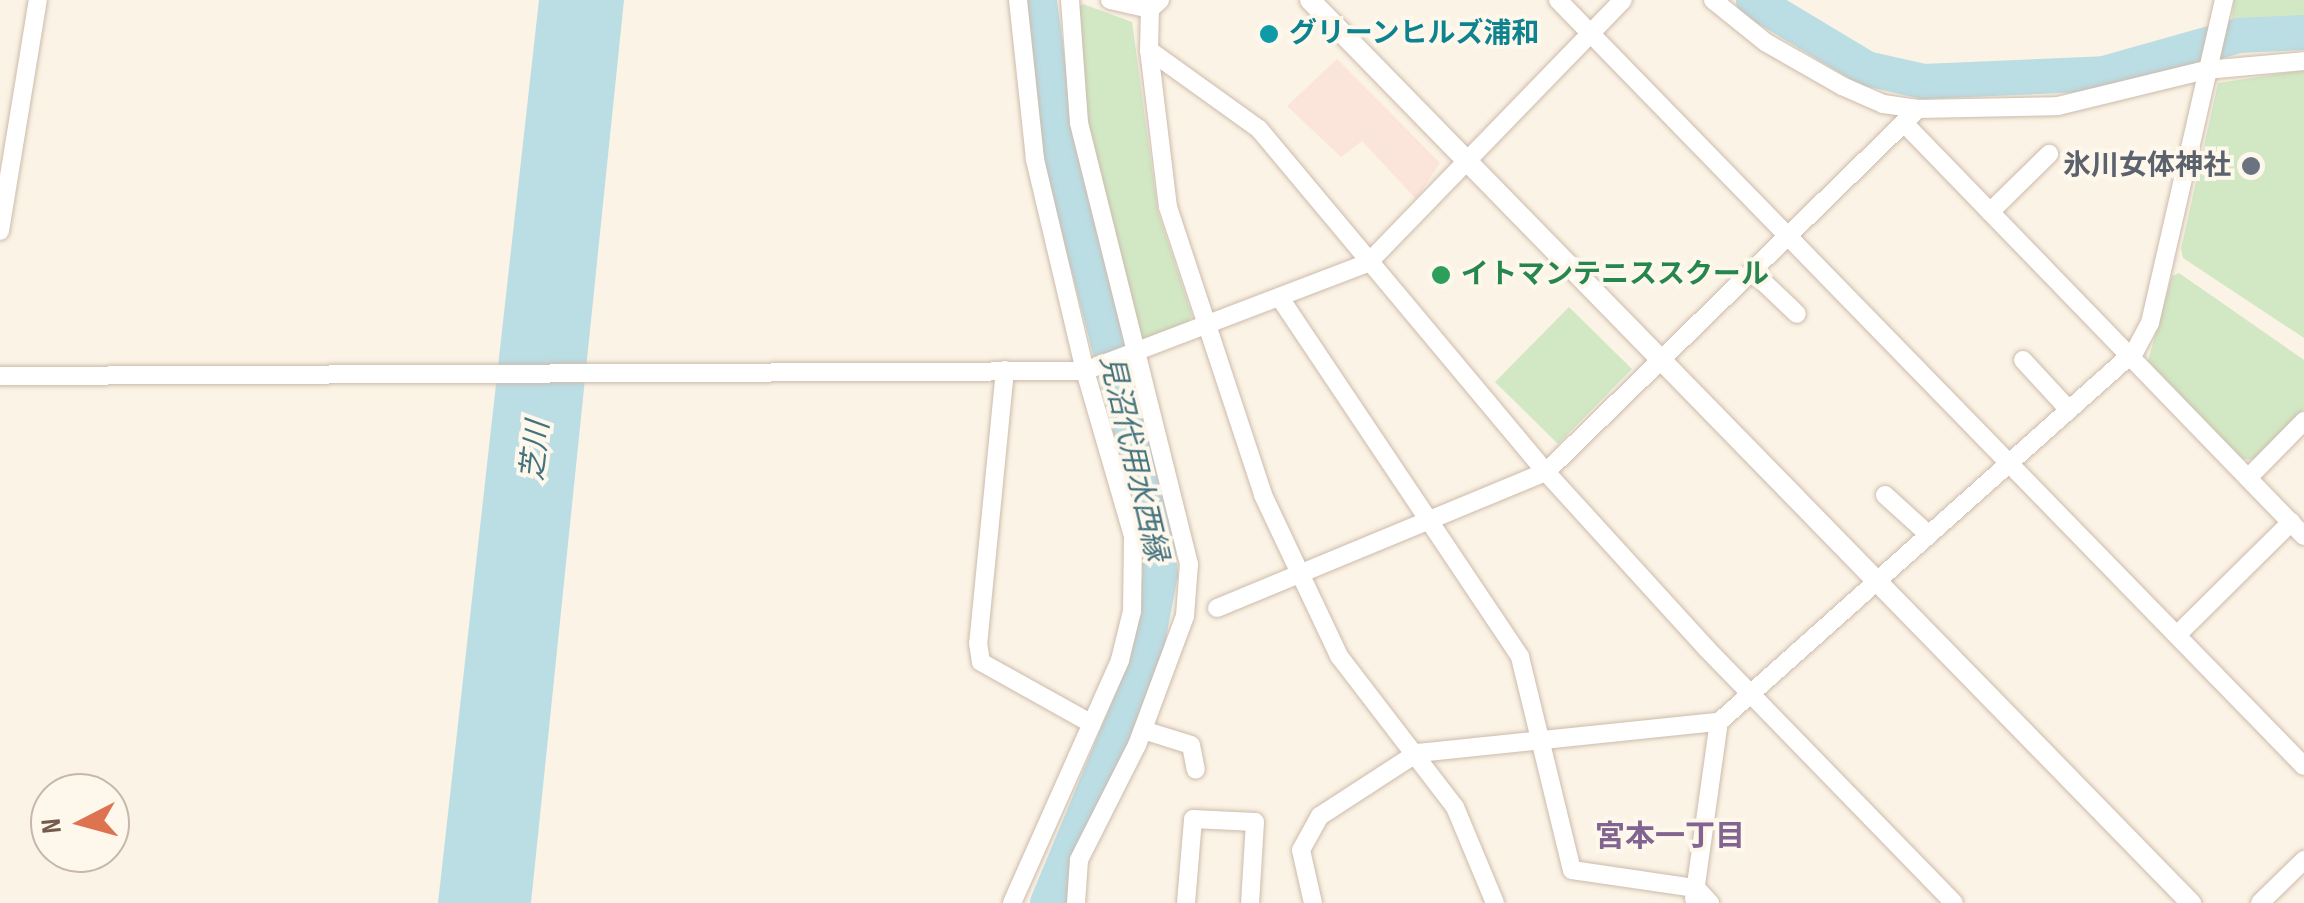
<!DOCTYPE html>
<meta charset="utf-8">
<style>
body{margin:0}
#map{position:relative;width:2304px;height:903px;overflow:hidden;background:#fbf3e5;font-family:"Sofia Sans Condensed","Noto Sans JP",sans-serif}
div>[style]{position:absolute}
.commercial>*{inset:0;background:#fbe4da}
.green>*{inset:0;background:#d2e8c5}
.water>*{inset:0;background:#bbdde4}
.river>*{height:35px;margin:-17.5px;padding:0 17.5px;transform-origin:17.5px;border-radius:17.5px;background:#bbdde4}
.roads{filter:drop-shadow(0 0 2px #ccbbac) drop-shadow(0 0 2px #ccbbac)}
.minor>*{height:18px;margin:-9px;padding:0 9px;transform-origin:9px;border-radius:9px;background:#fff}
.tertiary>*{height:20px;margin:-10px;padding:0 10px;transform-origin:10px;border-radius:10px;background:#fff}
.dots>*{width:28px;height:28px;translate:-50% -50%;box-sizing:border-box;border:5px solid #fef7eb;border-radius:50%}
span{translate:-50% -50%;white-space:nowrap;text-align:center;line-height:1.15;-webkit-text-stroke:8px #fef7eb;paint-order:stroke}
.culture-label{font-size:28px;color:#0d838f;font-weight:700}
.left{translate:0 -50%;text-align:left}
.worship-label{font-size:28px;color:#5b616d;font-weight:700}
.right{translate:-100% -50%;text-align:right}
.leisure-label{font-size:28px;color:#27864d;font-weight:700}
.water-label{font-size:30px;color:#43737e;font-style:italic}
.neighbourhood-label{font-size:30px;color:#81648f;font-weight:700}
.north{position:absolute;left:30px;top:773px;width:100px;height:100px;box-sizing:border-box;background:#fef7eb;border:2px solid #c6b8ab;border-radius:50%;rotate:264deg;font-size:28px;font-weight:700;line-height:40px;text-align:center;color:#735a4c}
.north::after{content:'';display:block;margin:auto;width:35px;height:45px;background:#de7351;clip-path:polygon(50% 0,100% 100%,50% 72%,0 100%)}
</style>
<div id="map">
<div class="commercial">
<div style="clip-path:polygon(1337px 59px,1440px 163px,1416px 199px,1362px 141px,1341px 157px,1287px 106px)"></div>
</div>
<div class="green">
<div style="clip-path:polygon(2234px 0,2304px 0,2304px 17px,2232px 20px)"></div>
<div style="clip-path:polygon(1083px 4px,1132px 22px,1158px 212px,1192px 315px,1188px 323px,1141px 341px,1112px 256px,1083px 93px,1076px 7px)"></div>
<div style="clip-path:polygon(2304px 70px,2304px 338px,2183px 258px,2181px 249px,2218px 83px)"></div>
<div style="clip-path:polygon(2179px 273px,2304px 360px,2304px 409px,2253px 460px,2243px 459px,2148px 361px,2172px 276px)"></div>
<div style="clip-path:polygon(1569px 307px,1632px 369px,1558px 444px,1495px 382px)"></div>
</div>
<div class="water">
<div style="clip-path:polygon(539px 0,624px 0,531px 903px,438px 903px)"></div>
</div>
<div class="river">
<div style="left:1039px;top:0;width:155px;rotate:82.6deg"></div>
<div style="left:1059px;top:154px;width:383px;rotate:75.5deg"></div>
<div style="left:1155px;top:525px;width:48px;rotate:84.1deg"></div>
<div style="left:1160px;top:573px;width:107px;rotate:100.8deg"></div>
<div style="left:1140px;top:678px;width:243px;rotate:112.5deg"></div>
<div style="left:1753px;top:0;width:132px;rotate:31deg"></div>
<div style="left:1866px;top:68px;width:58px;rotate:12.8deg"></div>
<div style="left:1923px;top:81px;width:180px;rotate:-2.5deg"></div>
<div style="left:2103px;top:73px;width:140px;rotate:-15.7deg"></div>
<div style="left:2238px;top:35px;width:66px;rotate:-2.6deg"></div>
</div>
<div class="roads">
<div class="minor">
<div style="left:1070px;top:0;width:123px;rotate:85.8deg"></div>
<div style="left:1079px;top:123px;width:455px;rotate:76deg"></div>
<div style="left:1189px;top:564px;width:52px;rotate:94.4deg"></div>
<div style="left:1185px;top:616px;width:138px;rotate:110.4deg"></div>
<div style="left:1137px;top:745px;width:129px;rotate:116.8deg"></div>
<div style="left:1079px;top:860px;width:43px;rotate:94deg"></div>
<div style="left:1110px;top:0;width:41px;rotate:12.7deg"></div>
<div style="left:1160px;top:0;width:13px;rotate:138deg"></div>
<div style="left:1150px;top:9px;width:41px;rotate:91.4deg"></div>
<div style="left:1149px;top:50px;width:158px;rotate:83.1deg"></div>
<div style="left:1168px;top:207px;width:303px;rotate:71.7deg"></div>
<div style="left:1263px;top:495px;width:178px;rotate:64.7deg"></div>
<div style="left:1339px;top:656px;width:190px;rotate:52.5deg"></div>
<div style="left:1455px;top:807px;width:104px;rotate:67.4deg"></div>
<div style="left:1558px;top:0;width:1069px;rotate:45.76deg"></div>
<div style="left:1713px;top:0;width:67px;rotate:38.9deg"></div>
<div style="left:1765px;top:42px;width:89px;rotate:29.7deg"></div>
<div style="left:1842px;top:86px;width:45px;rotate:23.7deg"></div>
<div style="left:1883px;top:104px;width:35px;rotate:8deg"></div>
<div style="left:1918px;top:109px;width:140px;rotate:-1.2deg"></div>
<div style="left:2058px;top:106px;width:152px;rotate:-13.7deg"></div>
<div style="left:2206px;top:70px;width:98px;rotate:-5.2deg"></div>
<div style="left:1149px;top:50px;width:135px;rotate:35.7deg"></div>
<div style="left:1259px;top:129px;width:447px;rotate:50.1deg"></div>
<div style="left:1546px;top:472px;width:239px;rotate:47.7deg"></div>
<div style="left:1707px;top:649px;width:354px;rotate:45.8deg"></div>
<div style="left:1904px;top:123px;width:575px;rotate:45.92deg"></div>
<div style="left:1990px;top:212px;width:83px;rotate:-44.5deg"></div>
<div style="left:0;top:231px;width:234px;rotate:-80.7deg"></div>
<div style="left:1754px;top:273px;width:59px;rotate:43.6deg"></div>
<div style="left:1280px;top:298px;width:432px;rotate:56.2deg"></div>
<div style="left:1520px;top:657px;width:219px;rotate:76.3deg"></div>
<div style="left:1572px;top:870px;width:125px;rotate:8.3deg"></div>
<div style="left:1696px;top:888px;width:21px;rotate:47deg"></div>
<div style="left:2023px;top:360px;width:68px;rotate:47.4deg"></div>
<div style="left:1005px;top:370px;width:274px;rotate:95.6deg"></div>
<div style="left:978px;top:643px;width:19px;rotate:81deg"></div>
<div style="left:981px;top:662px;width:127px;rotate:29.2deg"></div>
<div style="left:0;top:376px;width:1085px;rotate:-0.26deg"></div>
<div style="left:1085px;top:371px;width:303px;rotate:-20.9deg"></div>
<div style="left:1368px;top:263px;width:366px;rotate:-45.9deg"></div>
<div style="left:2248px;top:478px;width:80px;rotate:-45.5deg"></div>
<div style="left:1885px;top:495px;width:59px;rotate:42.3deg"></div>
<div style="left:1217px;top:608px;width:356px;rotate:-22.5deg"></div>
<div style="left:1546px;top:472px;width:520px;rotate:-44.3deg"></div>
<div style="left:2177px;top:635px;width:161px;rotate:-44.7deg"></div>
<div style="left:1143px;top:730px;width:50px;rotate:17.4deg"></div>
<div style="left:1191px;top:745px;width:25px;rotate:79deg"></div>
<div style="left:1694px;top:899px;width:179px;rotate:-82deg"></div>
<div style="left:1012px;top:903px;width:266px;rotate:-66deg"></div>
<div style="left:1120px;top:660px;width:50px;rotate:-76.2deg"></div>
<div style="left:1132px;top:611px;width:75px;rotate:-89.2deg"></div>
<div style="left:1133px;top:536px;width:172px;rotate:-106.2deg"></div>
<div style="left:1085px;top:371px;width:218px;rotate:-103.3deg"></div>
<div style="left:1035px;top:159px;width:160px;rotate:-96.1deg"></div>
<div style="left:1186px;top:903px;width:84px;rotate:-85.2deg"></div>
<div style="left:1193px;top:819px;width:62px;rotate:2.8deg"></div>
<div style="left:1255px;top:822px;width:81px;rotate:93.5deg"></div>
<div style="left:1313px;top:903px;width:54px;rotate:-102.8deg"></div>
<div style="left:1301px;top:850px;width:39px;rotate:-61deg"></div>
<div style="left:1320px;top:816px;width:116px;rotate:-33deg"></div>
<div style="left:1417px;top:753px;width:304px;rotate:-5.9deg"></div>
<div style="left:1719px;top:722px;width:557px;rotate:-41.73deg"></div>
<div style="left:2135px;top:351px;width:32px;rotate:-62deg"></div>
<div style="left:2150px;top:323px;width:331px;rotate:-77.1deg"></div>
<div style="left:2260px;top:903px;width:62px;rotate:-44.3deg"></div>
</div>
<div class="tertiary">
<div style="left:1310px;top:0;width:1262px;rotate:45.71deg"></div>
</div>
</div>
<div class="dots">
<div style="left:1269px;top:34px;background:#0f9aa8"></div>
<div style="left:2251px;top:166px;background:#6b7280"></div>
<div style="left:1441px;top:275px;background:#2e9e5b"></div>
</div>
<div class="culture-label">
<span class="left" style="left:1289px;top:34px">グリーンヒルズ浦和</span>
</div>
<div class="worship-label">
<span class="right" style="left:2231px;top:166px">氷川女体神社</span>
</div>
<div class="leisure-label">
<span class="left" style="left:1461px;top:275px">イトマンテニススクール</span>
</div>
<div class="water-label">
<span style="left:536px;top:451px;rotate:-84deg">芝川</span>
<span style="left:1133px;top:458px;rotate:77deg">見沼代用水西縁</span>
</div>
<div class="neighbourhood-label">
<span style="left:1670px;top:837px">宮本一丁目</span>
</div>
<div class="north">N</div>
</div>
